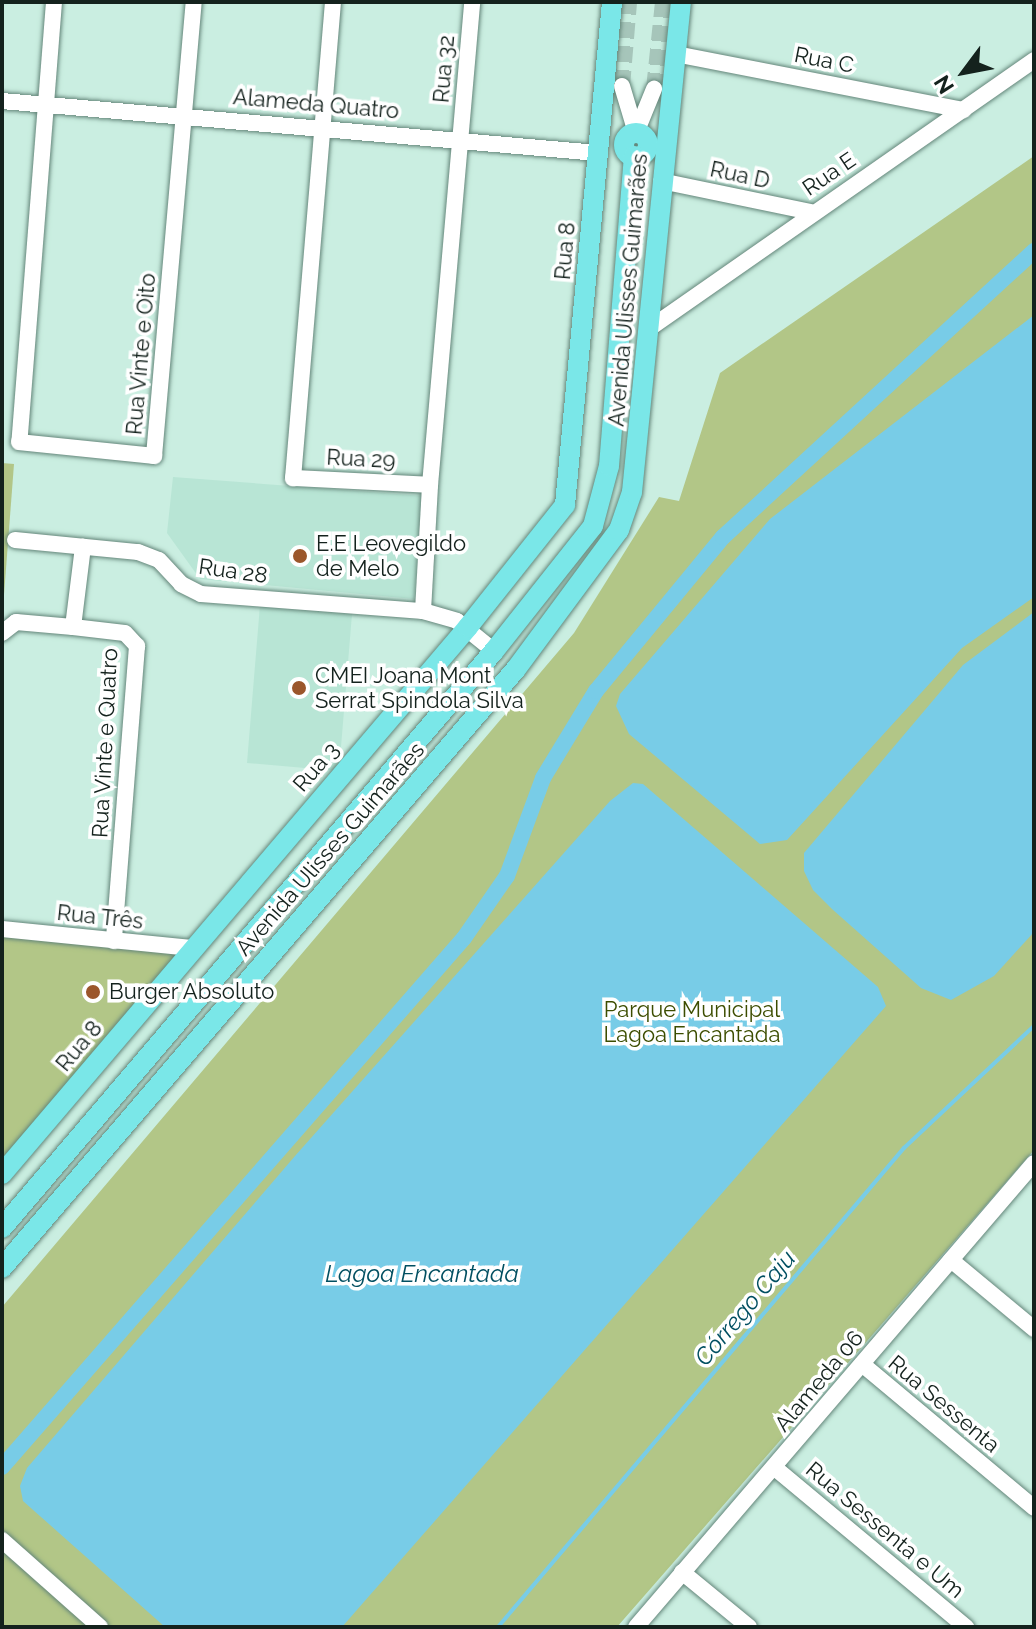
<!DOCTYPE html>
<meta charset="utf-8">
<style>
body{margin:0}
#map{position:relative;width:1036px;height:1629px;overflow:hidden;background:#caeee1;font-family:Raleway,sans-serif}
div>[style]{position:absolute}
.built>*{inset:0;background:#b8e5d5}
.green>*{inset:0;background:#b2c687}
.water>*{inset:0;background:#78cce7}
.stream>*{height:4px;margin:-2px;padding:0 2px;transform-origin:2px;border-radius:2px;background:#78cce7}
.canal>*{height:16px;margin:-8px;padding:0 8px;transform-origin:8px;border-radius:8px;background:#78cce7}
.minor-tunnel>*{height:16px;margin-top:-8px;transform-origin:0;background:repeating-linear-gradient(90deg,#a6c5ba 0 16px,transparent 0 24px)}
.roads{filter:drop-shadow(0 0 2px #64867a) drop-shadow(0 0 2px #64867a)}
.minor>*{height:16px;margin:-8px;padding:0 8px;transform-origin:8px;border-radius:8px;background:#fff}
.major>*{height:20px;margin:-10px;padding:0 10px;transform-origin:10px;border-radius:10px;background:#7ae7e8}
.major>.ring{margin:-10px;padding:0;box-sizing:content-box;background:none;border:20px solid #7ae7e8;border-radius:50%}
.dots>*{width:22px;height:22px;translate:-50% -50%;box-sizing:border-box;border:4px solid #fff;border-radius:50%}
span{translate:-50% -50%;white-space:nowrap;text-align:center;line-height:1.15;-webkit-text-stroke:7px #fff;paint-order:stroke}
.street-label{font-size:22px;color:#14221d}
.poi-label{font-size:22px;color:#14221d}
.left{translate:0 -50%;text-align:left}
.park-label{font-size:22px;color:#3c4d00}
.water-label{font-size:24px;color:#014f61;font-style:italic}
.frame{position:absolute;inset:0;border:4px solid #14221d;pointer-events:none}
.north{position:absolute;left:924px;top:32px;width:80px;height:80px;-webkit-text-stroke:6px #fff;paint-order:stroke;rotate:238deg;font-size:22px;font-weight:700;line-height:32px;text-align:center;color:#14221d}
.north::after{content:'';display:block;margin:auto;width:28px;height:36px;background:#14221d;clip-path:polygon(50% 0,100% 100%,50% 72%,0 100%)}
</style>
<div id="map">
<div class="built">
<div style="clip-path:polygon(173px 477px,423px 496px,414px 599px,200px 579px,167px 533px)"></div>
<div style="clip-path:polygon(260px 605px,352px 614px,339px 771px,247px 763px)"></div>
</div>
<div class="green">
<div style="clip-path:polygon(1034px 156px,1034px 1150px,617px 1627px,2px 1627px,2px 1307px,574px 633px,659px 497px,679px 501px,720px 373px)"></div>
<div style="clip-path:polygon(2px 463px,14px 464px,3px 608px,2px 608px)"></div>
<div style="clip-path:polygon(2px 936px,178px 953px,2px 1167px)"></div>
</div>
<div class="water">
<div style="clip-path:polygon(1034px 315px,1034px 597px,962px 648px,787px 840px,760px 844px,629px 734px,616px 706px,620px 694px,770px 519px)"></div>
<div style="clip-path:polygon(1034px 612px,1034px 932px,994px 976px,951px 1000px,921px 988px,832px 909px,813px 890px,804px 871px,804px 853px,963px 665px)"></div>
<div style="clip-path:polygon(633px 783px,643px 784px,878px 987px,886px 1006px,342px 1627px,165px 1627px,23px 1501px,20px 1486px,27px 1468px,295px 1156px,610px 801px)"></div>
</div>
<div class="stream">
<div style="left:498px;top:1627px;width:628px;rotate:-49.72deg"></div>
<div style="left:904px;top:1148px;width:178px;rotate:-43.2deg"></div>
</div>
<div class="canal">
<div style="left:2px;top:1467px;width:702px;rotate:-48.87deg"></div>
<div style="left:464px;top:938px;width:75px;rotate:-55.3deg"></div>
<div style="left:507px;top:876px;width:104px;rotate:-69.8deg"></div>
<div style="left:543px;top:778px;width:102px;rotate:-58.7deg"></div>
<div style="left:596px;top:691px;width:200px;rotate:-50.5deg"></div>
<div style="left:723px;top:537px;width:423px;rotate:-42.6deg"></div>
</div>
<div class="minor-tunnel">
<div style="left:622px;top:86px;width:84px;rotate:-85.2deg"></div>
<div style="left:654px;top:89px;width:87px;rotate:-84.1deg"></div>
</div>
<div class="roads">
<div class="minor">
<div style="left:54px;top:2px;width:441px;rotate:94.5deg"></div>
<div style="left:19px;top:442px;width:136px;rotate:5.9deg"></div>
<div style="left:154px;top:456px;width:456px;rotate:-85deg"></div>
<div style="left:333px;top:2px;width:478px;rotate:94.8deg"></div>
<div style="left:293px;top:478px;width:137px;rotate:2.9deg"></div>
<div style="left:430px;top:485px;width:485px;rotate:-85deg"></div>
<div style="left:675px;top:54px;width:294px;rotate:11deg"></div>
<div style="left:622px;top:86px;width:49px;rotate:73.4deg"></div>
<div style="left:636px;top:133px;width:48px;rotate:-67.8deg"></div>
<div style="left:2px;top:101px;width:598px;rotate:4.99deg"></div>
<div style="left:661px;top:181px;width:153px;rotate:11.7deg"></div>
<div style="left:650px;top:328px;width:468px;rotate:-34.9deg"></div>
<div style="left:15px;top:540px;width:124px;rotate:5.6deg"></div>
<div style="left:138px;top:552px;width:22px;rotate:21deg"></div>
<div style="left:159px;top:560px;width:33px;rotate:47deg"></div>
<div style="left:181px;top:584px;width:22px;rotate:27deg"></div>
<div style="left:201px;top:594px;width:223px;rotate:4.4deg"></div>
<div style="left:423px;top:611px;width:35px;rotate:16deg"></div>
<div style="left:457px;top:621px;width:48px;rotate:39deg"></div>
<div style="left:423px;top:611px;width:126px;rotate:-86.8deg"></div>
<div style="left:73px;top:627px;width:81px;rotate:-82.9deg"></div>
<div style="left:2px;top:633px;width:18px;rotate:-38deg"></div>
<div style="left:16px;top:622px;width:57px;rotate:5deg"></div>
<div style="left:73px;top:627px;width:52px;rotate:6.6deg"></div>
<div style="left:125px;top:633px;width:18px;rotate:47deg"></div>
<div style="left:137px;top:646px;width:296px;rotate:94.5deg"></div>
<div style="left:2px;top:929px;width:193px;rotate:5.7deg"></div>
<div style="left:951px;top:1260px;width:108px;rotate:39.7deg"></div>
<div style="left:862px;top:1364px;width:224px;rotate:39.9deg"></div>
<div style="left:775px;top:1468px;width:249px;rotate:39.8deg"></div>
<div style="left:2px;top:1540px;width:131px;rotate:41.6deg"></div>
<div style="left:682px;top:1572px;width:87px;rotate:39.4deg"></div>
<div style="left:636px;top:1627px;width:611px;rotate:-49.38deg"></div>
</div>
<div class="major">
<div class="ring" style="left:624px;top:133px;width:4px;height:4px"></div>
<div style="left:2px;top:1174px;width:719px;rotate:-49.57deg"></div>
<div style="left:468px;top:627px;width:156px;rotate:-51.5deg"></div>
<div style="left:565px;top:505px;width:505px;rotate:-84.66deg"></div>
<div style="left:2px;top:1228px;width:758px;rotate:-49.55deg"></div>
<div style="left:494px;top:651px;width:159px;rotate:-51.6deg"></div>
<div style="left:593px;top:526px;width:62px;rotate:-75.1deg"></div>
<div style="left:609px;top:466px;width:311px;rotate:-85.4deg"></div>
<div style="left:2px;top:1268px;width:789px;rotate:-49.37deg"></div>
<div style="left:516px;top:669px;width:173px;rotate:-53.5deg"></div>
<div style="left:619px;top:530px;width:40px;rotate:-71.1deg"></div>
<div style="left:632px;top:492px;width:492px;rotate:-84.3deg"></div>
</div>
</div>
<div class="dots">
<div style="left:300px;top:556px;background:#9b562b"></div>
<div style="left:299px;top:688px;background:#9b562b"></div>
<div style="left:93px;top:992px;background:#9b562b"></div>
</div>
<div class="street-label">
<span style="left:824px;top:60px;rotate:11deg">Rua C</span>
<span style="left:444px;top:69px;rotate:-85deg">Rua 32</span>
<span style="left:316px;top:104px;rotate:5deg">Alameda Quatro</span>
<span style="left:829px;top:174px;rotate:-34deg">Rua E</span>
<span style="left:740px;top:175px;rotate:12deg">Rua D</span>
<span style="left:565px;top:251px;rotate:-85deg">Rua 8</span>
<span style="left:628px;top:290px;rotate:-85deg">Avenida Ulisses Guimarães</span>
<span style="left:141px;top:354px;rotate:-85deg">Rua Vinte e Oito</span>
<span style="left:361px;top:459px;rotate:3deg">Rua 29</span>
<span style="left:233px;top:571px;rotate:8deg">Rua 28</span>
<span style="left:105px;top:743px;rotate:-87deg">Rua Vinte e Quatro</span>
<span style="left:316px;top:767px;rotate:-49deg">Rua 3</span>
<span style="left:330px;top:849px;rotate:-49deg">Avenida Ulisses Guimarães</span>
<span style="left:100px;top:917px;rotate:6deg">Rua Três</span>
<span style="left:79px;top:1046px;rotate:-50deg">Rua 8</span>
<span style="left:819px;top:1381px;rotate:-50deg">Alameda 06</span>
<span style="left:944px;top:1404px;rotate:40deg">Rua Sessenta</span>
<span style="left:885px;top:1530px;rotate:40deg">Rua Sessenta e Um</span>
</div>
<div class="poi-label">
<span class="left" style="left:316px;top:556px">E.E Leovegildo<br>de Melo</span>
<span class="left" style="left:315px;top:688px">CMEI Joana Mont<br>Serrat Spindola Silva</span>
<span class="left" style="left:109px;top:992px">Burger Absoluto</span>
</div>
<div class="park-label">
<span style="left:692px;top:1022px">Parque Municipal<br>Lagoa Encantada</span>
</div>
<div class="water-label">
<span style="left:422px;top:1274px">Lagoa Encantada</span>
<span style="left:745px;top:1308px;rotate:-50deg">Córrego Caju</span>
</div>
<div class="frame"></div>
<div class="north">N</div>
</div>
